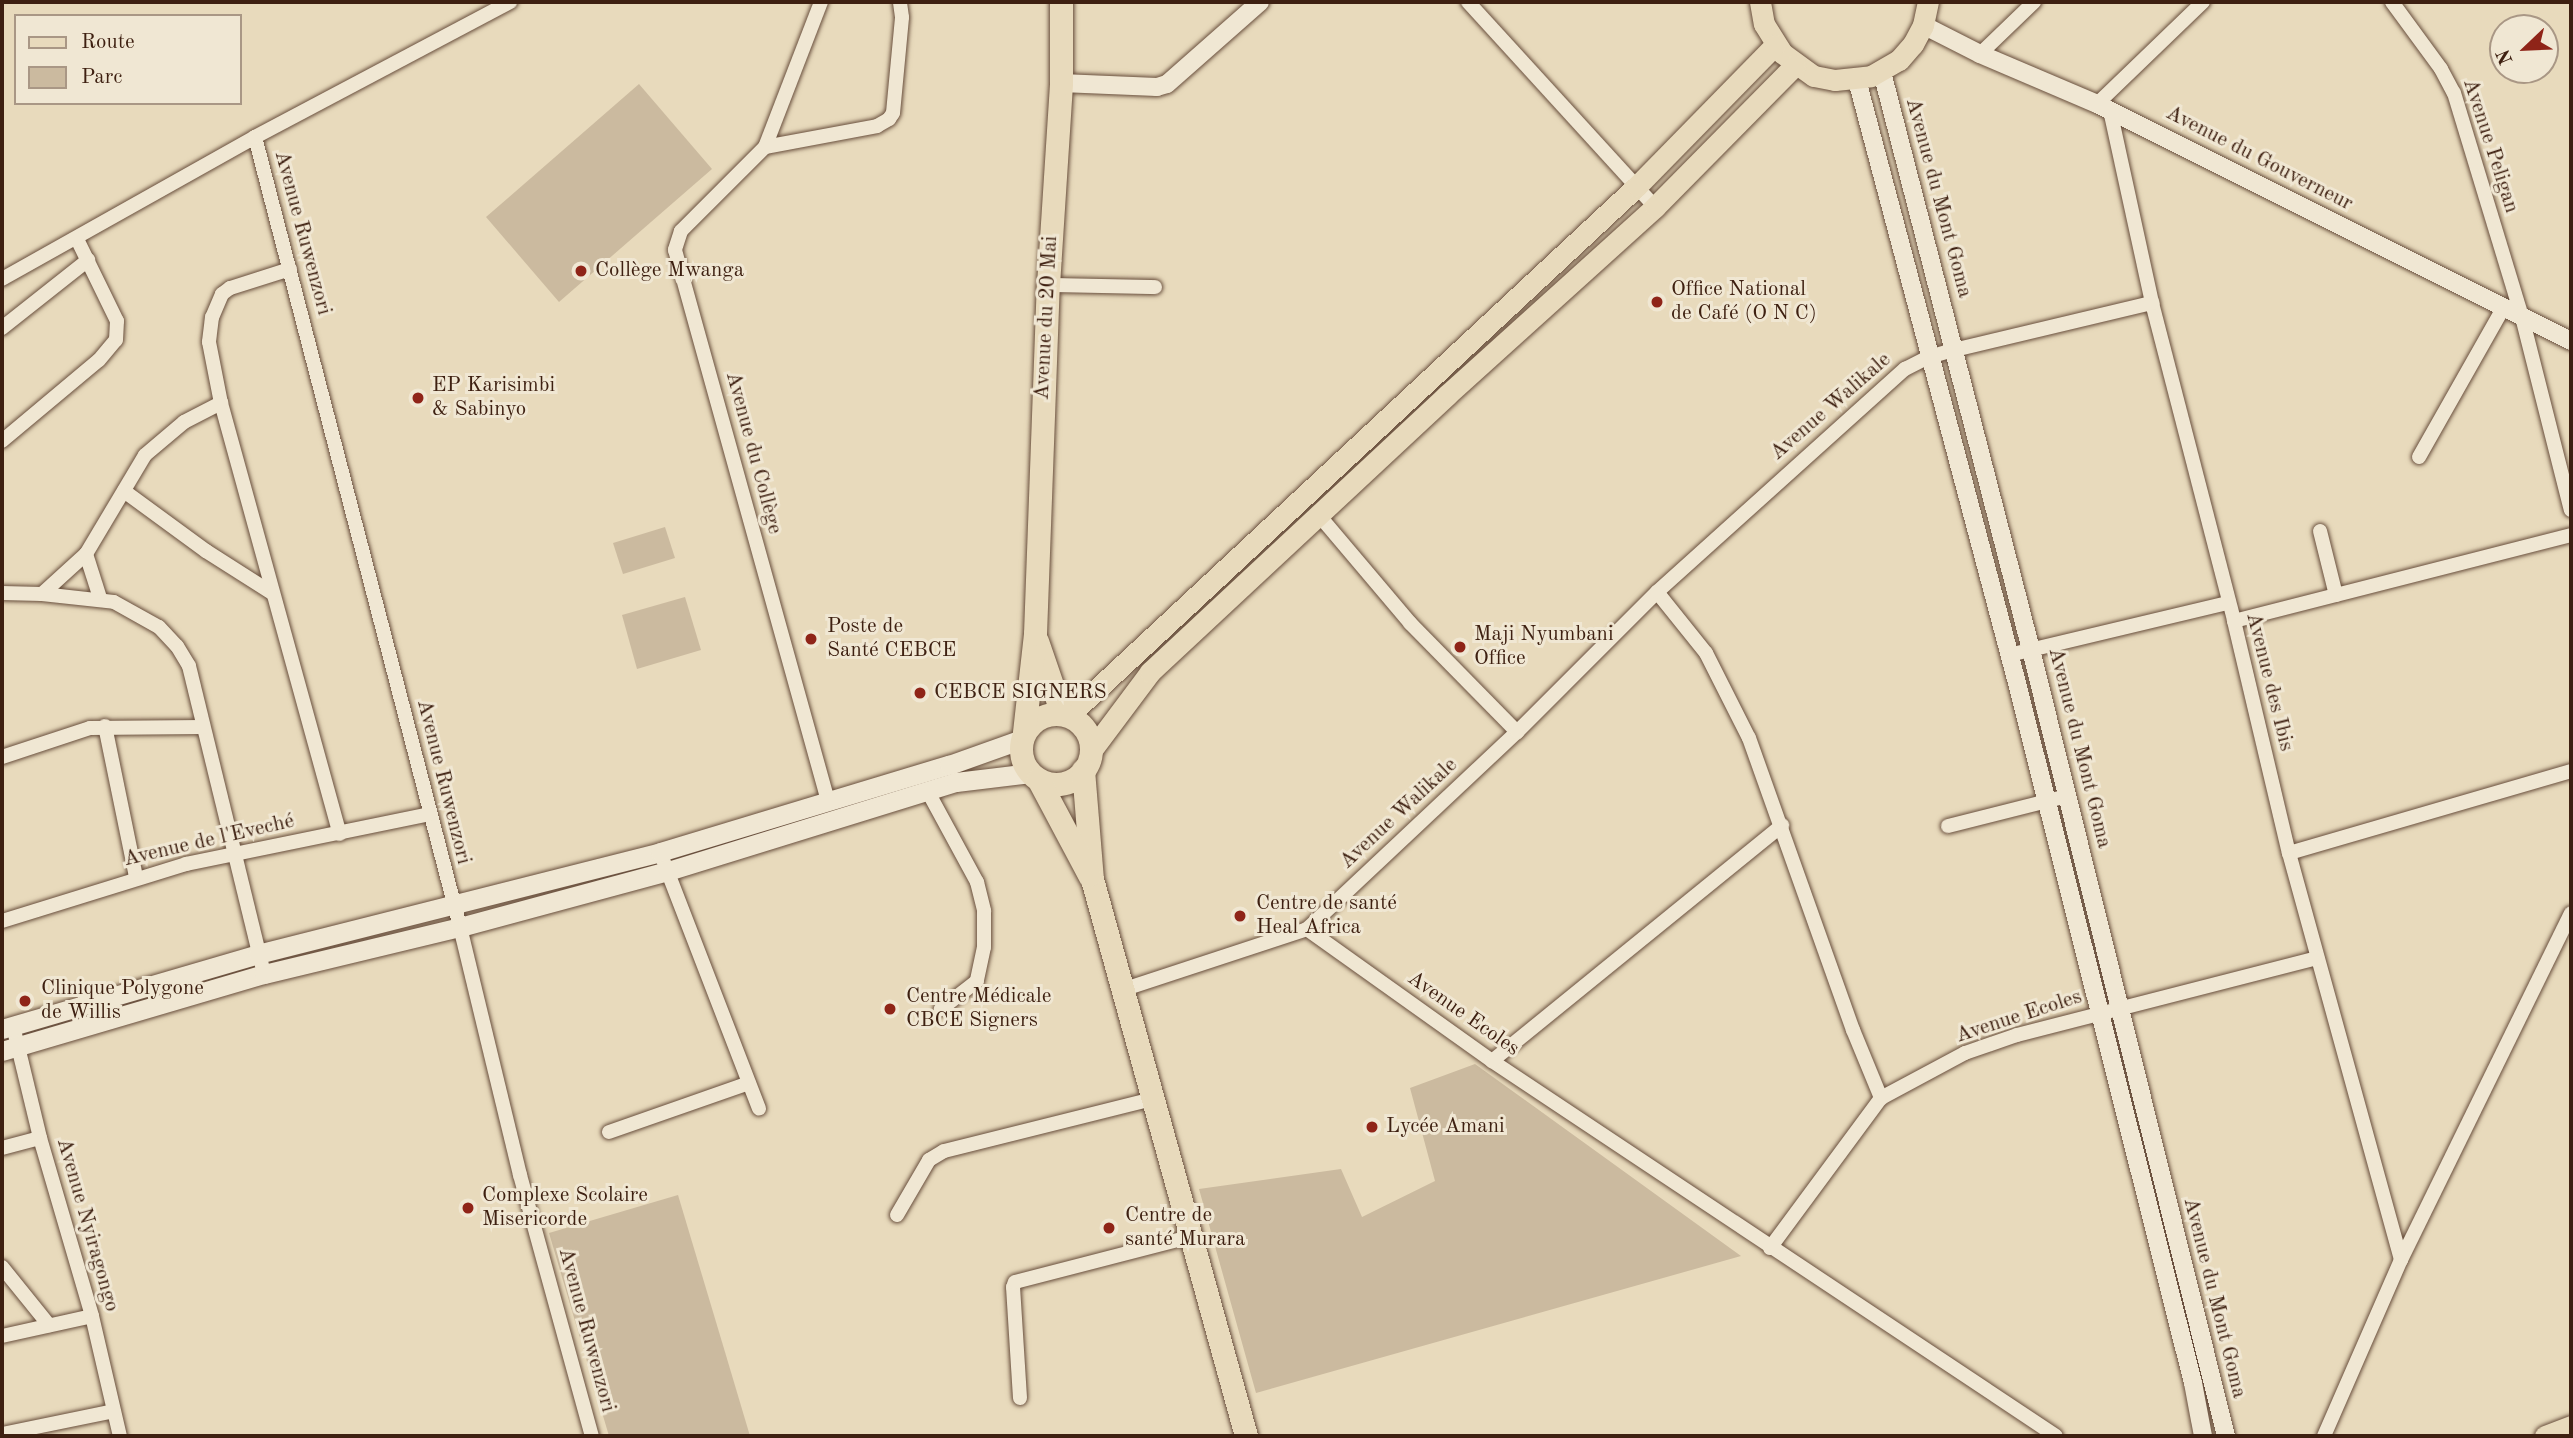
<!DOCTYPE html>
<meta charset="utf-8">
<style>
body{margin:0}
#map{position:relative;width:2573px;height:1438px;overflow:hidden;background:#e8dabc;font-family:"Old Standard TT",serif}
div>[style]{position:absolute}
.green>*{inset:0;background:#cbba9f}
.roads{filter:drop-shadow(0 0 2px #684e3c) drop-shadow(0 0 2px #684e3c)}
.minor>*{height:14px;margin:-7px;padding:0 7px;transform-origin:7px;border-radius:7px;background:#f0e7d3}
.tertiary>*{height:18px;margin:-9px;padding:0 9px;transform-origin:9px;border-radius:9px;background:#f0e7d3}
.secondary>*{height:19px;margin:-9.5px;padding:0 9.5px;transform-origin:9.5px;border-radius:9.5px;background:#f0e7d3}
.primary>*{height:21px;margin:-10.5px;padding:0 10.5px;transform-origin:10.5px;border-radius:10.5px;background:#e8dabc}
.trunk>*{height:23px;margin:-11.5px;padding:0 11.5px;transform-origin:11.5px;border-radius:11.5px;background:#e8dabc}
.trunk>.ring{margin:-11.5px;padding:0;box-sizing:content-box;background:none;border:23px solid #e8dabc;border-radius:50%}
.dots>*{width:19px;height:19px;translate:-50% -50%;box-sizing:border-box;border:4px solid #f0e7d3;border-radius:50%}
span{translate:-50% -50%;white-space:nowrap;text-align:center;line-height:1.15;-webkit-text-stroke:6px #f0e7d3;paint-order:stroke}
.street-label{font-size:21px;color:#3e2011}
.poi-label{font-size:21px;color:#3e2011}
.left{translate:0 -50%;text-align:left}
.frame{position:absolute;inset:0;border:4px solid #3e2011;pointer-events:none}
.legend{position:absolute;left:14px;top:14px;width:228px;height:91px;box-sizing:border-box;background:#f0e7d3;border:2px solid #a99785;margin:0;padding:9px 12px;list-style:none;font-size:21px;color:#3e2011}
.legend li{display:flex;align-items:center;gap:14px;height:35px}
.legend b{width:35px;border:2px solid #a99785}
.north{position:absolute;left:2489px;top:14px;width:70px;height:70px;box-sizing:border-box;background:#f0e7d3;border:2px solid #a99785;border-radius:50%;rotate:247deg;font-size:19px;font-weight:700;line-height:28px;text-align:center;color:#3e2011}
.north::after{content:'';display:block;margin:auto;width:24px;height:32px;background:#8f2418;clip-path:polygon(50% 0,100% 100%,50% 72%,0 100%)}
</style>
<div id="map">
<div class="green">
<div style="clip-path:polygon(639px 84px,712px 169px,559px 302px,486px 217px)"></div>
<div style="clip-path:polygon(665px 527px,675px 558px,623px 574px,613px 543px)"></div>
<div style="clip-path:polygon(685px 597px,701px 650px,637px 669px,622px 615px)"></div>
<div style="clip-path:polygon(1475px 1064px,1741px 1256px,1256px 1393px,1199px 1189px,1341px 1169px,1362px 1217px,1435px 1181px,1410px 1088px)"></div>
<div style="clip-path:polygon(678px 1195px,725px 1352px,750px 1436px,609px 1436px,549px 1233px)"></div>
</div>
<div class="roads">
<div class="minor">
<div style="left:821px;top:2px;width:155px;rotate:111.1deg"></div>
<div style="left:765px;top:147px;width:119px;rotate:135deg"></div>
<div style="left:681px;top:231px;width:20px;rotate:108deg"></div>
<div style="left:675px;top:250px;width:572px;rotate:74.48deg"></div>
<div style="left:1468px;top:2px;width:277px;rotate:47.6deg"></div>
<div style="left:2392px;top:2px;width:83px;rotate:53.8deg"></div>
<div style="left:2441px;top:69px;width:27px;rotate:62deg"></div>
<div style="left:2454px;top:93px;width:234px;rotate:73.1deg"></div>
<div style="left:2522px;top:317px;width:199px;rotate:75.8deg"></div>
<div style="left:1980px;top:54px;width:75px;rotate:-43.9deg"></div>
<div style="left:2097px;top:104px;width:147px;rotate:-43.9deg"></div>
<div style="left:2110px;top:110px;width:198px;rotate:77.7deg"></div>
<div style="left:2152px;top:303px;width:328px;rotate:75.5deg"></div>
<div style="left:2234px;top:621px;width:238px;rotate:76.7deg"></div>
<div style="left:2289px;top:853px;width:422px;rotate:74.6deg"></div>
<div style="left:255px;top:137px;width:816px;rotate:75.45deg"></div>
<div style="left:460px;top:927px;width:255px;rotate:76.4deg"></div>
<div style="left:520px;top:1175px;width:271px;rotate:74.6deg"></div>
<div style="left:765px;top:147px;width:114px;rotate:-10.6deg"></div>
<div style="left:877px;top:126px;width:14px;rotate:-30deg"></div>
<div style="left:889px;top:119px;width:7px;rotate:-56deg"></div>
<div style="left:893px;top:113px;width:96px;rotate:-84.6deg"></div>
<div style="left:902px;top:17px;width:15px;rotate:-98deg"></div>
<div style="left:290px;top:269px;width:63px;rotate:162.4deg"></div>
<div style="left:230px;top:288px;width:10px;rotate:143deg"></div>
<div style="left:222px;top:294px;width:25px;rotate:113deg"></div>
<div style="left:212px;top:317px;width:25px;rotate:97deg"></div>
<div style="left:209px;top:342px;width:62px;rotate:78.9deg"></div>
<div style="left:221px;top:403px;width:447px;rotate:74.6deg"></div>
<div style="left:2px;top:279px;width:290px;rotate:-29.3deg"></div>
<div style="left:255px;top:137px;width:289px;rotate:-27.9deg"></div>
<div style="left:1048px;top:285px;width:107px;rotate:1.1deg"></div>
<div style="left:2px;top:328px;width:110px;rotate:-38.3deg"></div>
<div style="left:2px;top:441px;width:126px;rotate:-39.9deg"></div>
<div style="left:99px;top:360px;width:26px;rotate:-50deg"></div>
<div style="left:116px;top:340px;width:19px;rotate:-87deg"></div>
<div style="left:117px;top:321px;width:91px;rotate:-116deg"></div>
<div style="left:2419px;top:457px;width:172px;rotate:-60.5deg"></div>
<div style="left:124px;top:491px;width:102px;rotate:36.2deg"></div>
<div style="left:206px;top:551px;width:78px;rotate:32.5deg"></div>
<div style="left:1318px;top:514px;width:143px;rotate:49.8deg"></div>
<div style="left:1410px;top:623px;width:153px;rotate:45.5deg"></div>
<div style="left:2320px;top:531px;width:66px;rotate:76deg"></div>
<div style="left:86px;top:554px;width:46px;rotate:72.3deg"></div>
<div style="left:1657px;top:592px;width:78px;rotate:51.2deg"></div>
<div style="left:1706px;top:653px;width:95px;rotate:63.2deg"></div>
<div style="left:1749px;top:738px;width:310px;rotate:70.4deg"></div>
<div style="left:1853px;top:1030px;width:74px;rotate:67.6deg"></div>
<div style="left:2px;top:593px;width:40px;rotate:1.4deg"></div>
<div style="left:42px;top:594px;width:72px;rotate:6.3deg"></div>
<div style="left:114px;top:602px;width:51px;rotate:29.1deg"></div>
<div style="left:159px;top:627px;width:26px;rotate:47deg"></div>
<div style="left:177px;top:646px;width:23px;rotate:59deg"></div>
<div style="left:189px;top:666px;width:317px;rotate:76.3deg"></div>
<div style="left:42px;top:594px;width:59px;rotate:-42.3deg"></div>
<div style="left:86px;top:554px;width:115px;rotate:-59.2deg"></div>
<div style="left:145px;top:455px;width:51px;rotate:-40.2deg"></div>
<div style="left:184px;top:422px;width:42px;rotate:-27.2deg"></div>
<div style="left:2234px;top:621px;width:348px;rotate:-14.3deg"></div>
<div style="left:2009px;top:655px;width:225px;rotate:-13.4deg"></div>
<div style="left:105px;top:726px;width:154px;rotate:78.4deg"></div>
<div style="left:2px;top:757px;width:93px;rotate:-18.2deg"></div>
<div style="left:90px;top:728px;width:113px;rotate:-0.5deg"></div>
<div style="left:927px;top:790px;width:105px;rotate:61.5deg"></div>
<div style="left:977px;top:882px;width:30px;rotate:76deg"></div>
<div style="left:984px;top:911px;width:36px;rotate:90deg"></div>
<div style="left:984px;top:947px;width:35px;rotate:102deg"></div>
<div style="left:977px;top:981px;width:46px;rotate:142.1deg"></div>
<div style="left:1948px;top:826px;width:123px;rotate:-14.1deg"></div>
<div style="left:660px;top:852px;width:275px;rotate:68.9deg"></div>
<div style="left:2289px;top:853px;width:294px;rotate:-16.2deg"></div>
<div style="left:2px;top:921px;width:193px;rotate:-17.2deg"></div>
<div style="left:186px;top:864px;width:249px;rotate:-11.6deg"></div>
<div style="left:1307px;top:929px;width:227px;rotate:35.5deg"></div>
<div style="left:1492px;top:1061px;width:677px;rotate:33.62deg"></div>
<div style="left:1122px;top:990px;width:195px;rotate:-18.2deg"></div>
<div style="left:1307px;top:929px;width:288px;rotate:-43.2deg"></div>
<div style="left:1517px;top:732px;width:198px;rotate:-45deg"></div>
<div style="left:1657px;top:592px;width:334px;rotate:-42deg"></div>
<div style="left:1905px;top:369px;width:27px;rotate:-27deg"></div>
<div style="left:1929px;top:357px;width:26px;rotate:-16deg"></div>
<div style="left:1954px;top:350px;width:204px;rotate:-13.4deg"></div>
<div style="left:13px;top:1026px;width:115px;rotate:76.4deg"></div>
<div style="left:40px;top:1138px;width:185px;rotate:73.7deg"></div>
<div style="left:92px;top:1316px;width:123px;rotate:76.9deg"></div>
<div style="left:1492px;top:1061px;width:374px;rotate:-39.1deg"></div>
<div style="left:609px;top:1132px;width:148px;rotate:-19.3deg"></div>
<div style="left:2px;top:1148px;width:39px;rotate:-15deg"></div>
<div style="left:897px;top:1215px;width:64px;rotate:-59.8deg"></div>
<div style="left:929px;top:1160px;width:17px;rotate:-31deg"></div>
<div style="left:944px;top:1151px;width:214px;rotate:-14deg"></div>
<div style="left:1770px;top:1248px;width:187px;rotate:-53.5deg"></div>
<div style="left:1881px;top:1098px;width:95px;rotate:-28.2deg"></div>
<div style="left:1965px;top:1053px;width:55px;rotate:-19.1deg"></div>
<div style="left:2017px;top:1035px;width:310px;rotate:-14.4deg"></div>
<div style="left:2px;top:1267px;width:75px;rotate:51deg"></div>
<div style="left:2px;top:1336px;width:92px;rotate:-12.5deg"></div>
<div style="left:1020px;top:1398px;width:111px;rotate:-93.6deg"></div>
<div style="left:1013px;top:1287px;width:5px;rotate:-68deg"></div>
<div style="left:1015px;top:1282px;width:180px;rotate:-14.5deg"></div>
<div style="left:2px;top:1434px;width:114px;rotate:-11.6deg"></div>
<div style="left:2324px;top:1436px;width:192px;rotate:-66.4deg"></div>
<div style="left:2401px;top:1260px;width:386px;rotate:-63.9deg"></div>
</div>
<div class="tertiary">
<div style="left:1923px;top:25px;width:64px;rotate:27deg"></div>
<div style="left:1980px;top:54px;width:127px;rotate:23.1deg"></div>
<div style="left:2097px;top:104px;width:530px;rotate:26.57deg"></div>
<div style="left:1882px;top:72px;width:597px;rotate:75.54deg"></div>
<div style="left:2031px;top:650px;width:810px;rotate:76.07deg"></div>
<div style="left:1857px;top:80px;width:624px;rotate:75.14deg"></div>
<div style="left:2017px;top:683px;width:722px;rotate:75.89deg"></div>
<div style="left:2193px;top:1383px;width:54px;rotate:79.3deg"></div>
<div style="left:1061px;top:83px;width:96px;rotate:2.4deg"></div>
<div style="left:1157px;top:87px;width:10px;rotate:-17deg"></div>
<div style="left:1167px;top:84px;width:124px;rotate:-41.4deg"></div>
</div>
<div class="secondary">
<div style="left:2px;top:1029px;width:267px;rotate:-16.3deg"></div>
<div style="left:258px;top:954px;width:415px;rotate:-14.2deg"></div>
<div style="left:660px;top:852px;width:302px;rotate:-16.8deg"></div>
<div style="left:949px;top:765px;width:77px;rotate:-19.6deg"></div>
<div style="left:2px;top:1051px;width:273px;rotate:-16.4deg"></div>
<div style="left:264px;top:974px;width:202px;rotate:-13.5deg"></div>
<div style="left:460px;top:927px;width:215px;rotate:-15.1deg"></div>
<div style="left:668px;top:871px;width:301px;rotate:-17.2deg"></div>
<div style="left:956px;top:782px;width:75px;rotate:-6.9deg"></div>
</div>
<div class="primary">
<div style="left:1760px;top:2px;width:22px;rotate:80deg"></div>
<div style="left:1764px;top:24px;width:34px;rotate:58deg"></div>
<div style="left:1782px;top:53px;width:39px;rotate:36deg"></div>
<div style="left:1814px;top:76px;width:21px;rotate:11deg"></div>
<div style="left:1835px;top:80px;width:36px;rotate:-6deg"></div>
<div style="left:1871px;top:76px;width:32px;rotate:-30deg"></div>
<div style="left:1899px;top:60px;width:21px;rotate:-49deg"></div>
<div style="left:1913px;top:44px;width:21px;rotate:-62deg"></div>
<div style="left:1923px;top:25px;width:24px;rotate:-78deg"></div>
<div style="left:1068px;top:716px;width:778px;rotate:-42.97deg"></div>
<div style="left:1637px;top:186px;width:197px;rotate:-45.6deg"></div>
<div style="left:1091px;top:751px;width:99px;rotate:-53.2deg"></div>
<div style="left:1150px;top:672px;width:406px;rotate:-43deg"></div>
<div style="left:1447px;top:395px;width:280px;rotate:-42.1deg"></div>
<div style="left:1655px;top:207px;width:199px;rotate:-45.4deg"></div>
<div style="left:2545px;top:1436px;width:28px;rotate:-21deg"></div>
</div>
<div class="trunk">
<div style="left:1037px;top:641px;width:77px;rotate:71.1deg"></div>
<div class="ring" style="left:1021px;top:714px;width:47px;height:47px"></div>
<div style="left:1024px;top:732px;width:99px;rotate:-83.6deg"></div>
<div style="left:1035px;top:634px;width:349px;rotate:-87.9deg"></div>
<div style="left:1048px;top:285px;width:202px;rotate:-86.3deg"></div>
<div style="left:1061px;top:83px;width:81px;rotate:-90deg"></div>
<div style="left:1083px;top:770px;width:109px;rotate:85.3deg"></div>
<div style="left:1092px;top:879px;width:578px;rotate:74.54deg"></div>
<div style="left:1038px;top:779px;width:109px;rotate:62deg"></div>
</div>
</div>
<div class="dots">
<div style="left:581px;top:271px;background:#8f2418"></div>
<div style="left:1657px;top:302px;background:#8f2418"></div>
<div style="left:418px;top:398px;background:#8f2418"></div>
<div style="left:811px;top:639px;background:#8f2418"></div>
<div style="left:1460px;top:647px;background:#8f2418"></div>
<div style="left:920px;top:693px;background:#8f2418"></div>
<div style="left:1240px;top:916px;background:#8f2418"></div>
<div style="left:25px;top:1001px;background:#8f2418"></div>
<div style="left:890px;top:1009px;background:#8f2418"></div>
<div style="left:1372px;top:1127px;background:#8f2418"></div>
<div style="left:468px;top:1208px;background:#8f2418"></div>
<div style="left:1109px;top:1228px;background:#8f2418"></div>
</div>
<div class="street-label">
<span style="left:2490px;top:146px;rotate:72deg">Avenue Peligan</span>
<span style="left:2259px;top:159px;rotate:27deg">Avenue du Gouverneur</span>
<span style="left:1938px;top:198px;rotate:75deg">Avenue du Mont Goma</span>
<span style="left:302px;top:233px;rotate:75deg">Avenue Ruwenzori</span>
<span style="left:1047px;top:318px;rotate:-87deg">Avenue du 20 Mai</span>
<span style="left:1831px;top:407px;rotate:-41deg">Avenue Walikale</span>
<span style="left:753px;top:453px;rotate:75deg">Avenue du Collège</span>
<span style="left:2269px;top:682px;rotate:76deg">Avenue des Ibis</span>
<span style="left:2079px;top:748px;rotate:76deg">Avenue du Mont Goma</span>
<span style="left:443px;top:782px;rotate:76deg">Avenue Ruwenzori</span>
<span style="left:1399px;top:814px;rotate:-43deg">Avenue Walikale</span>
<span style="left:209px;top:841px;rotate:-13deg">Avenue de l'Eveché</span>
<span style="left:1463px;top:1014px;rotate:35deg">Avenue Ecoles</span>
<span style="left:2019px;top:1017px;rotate:-18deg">Avenue Ecoles</span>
<span style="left:87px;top:1225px;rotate:74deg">Avenue Nyiragongo</span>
<span style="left:2214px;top:1298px;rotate:76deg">Avenue du Mont Goma</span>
<span style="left:586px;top:1330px;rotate:75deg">Avenue Ruwenzori</span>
</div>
<div class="poi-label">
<span class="left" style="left:595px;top:271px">Collège Mwanga</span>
<span class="left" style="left:1671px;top:302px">Office National<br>de Café (O N C)</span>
<span class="left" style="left:432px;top:398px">EP Karisimbi<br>&amp; Sabinyo</span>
<span class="left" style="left:827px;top:639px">Poste de<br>Santé CEBCE</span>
<span class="left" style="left:1474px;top:647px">Maji Nyumbani<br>Office</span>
<span class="left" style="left:934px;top:693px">CEBCE SIGNERS</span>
<span class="left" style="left:1256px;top:916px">Centre de santé<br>Heal Africa</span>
<span class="left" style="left:41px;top:1001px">Clinique Polygone<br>de Willis</span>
<span class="left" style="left:906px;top:1009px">Centre Médicale<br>CBCE Signers</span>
<span class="left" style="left:1386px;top:1127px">Lycée Amani</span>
<span class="left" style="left:482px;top:1208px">Complexe Scolaire<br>Misericorde</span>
<span class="left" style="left:1125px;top:1228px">Centre de<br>santé Murara</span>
</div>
<div class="frame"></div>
<ul class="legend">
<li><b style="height:9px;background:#e8dabc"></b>Route</li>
<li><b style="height:19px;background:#cbba9f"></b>Parc</li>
</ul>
<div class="north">N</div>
</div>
